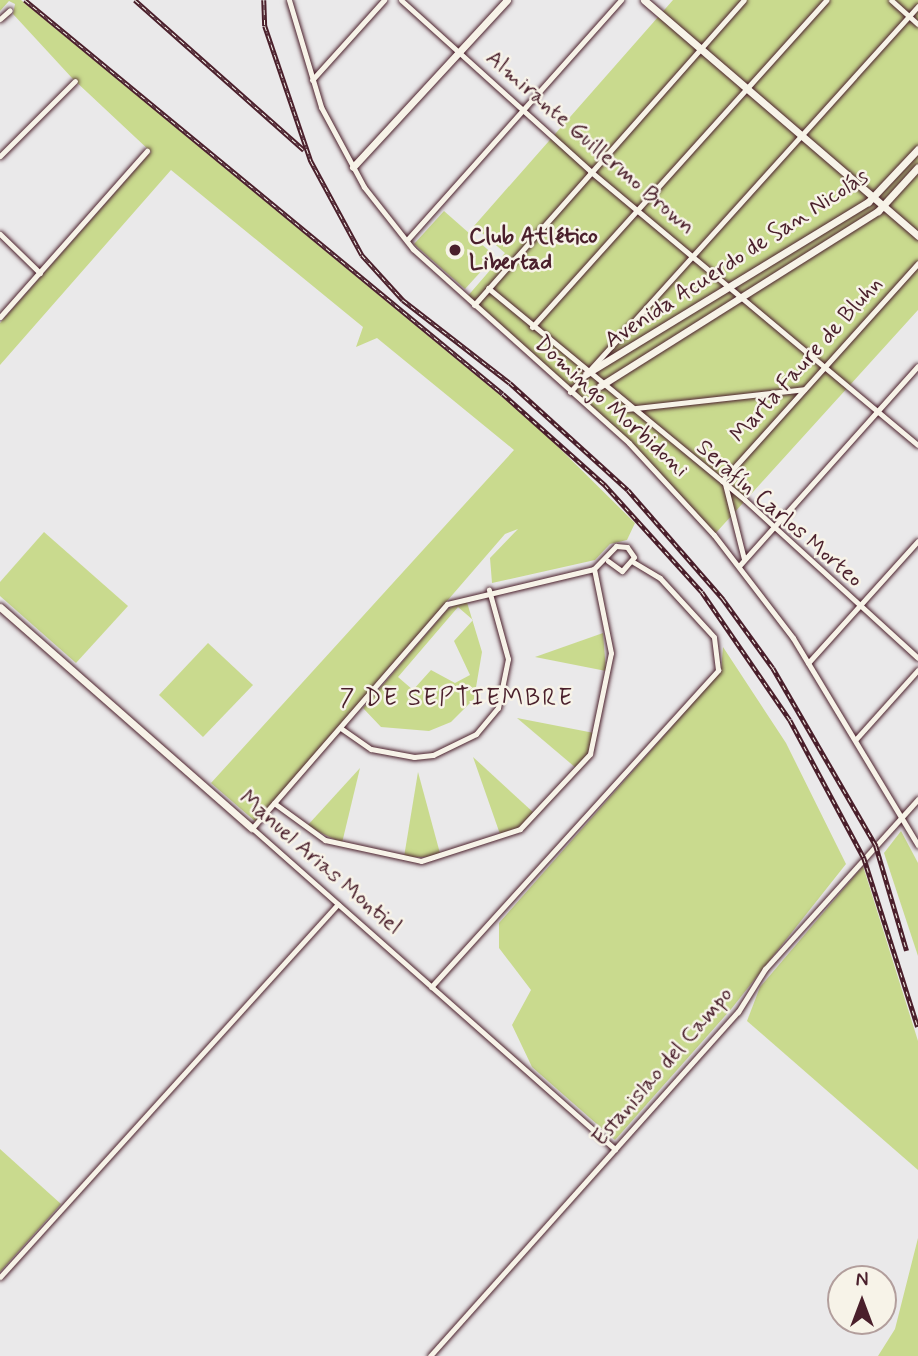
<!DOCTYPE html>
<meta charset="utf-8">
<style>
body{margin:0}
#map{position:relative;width:918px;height:1356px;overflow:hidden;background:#eae9ea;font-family:Mynerve,sans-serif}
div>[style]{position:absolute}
.green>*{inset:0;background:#c9da8e}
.roads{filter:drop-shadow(0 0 2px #4a1f2b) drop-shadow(0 0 2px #4a1f2b)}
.minor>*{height:5px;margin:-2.5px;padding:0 2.5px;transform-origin:2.5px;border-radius:2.5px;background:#f7f3e8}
.tertiary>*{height:7px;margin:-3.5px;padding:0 3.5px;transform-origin:3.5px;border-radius:3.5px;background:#f7f3e8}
.rail>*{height:4.5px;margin-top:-2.25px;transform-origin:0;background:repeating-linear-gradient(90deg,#f7f3e8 0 5px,#4a1f2b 0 10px);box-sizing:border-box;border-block:2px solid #4a1f2b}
.dots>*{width:19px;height:19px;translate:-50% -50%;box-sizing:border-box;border:4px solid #f7f3e8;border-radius:50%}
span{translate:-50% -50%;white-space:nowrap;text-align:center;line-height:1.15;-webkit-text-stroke:5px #f7f3e8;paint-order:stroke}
.street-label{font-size:23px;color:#4a1f2b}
.poi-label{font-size:23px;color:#4a1f2b;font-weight:700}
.left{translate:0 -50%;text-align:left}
.neighbourhood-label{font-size:24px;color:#4a1f2b;letter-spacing:2px}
.north{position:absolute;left:827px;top:1265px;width:70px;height:70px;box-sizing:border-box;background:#f7f3e8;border:2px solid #b29e9c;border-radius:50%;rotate:0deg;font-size:19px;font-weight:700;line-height:28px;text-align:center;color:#4a1f2b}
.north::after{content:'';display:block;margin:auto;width:24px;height:32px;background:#4a1f2b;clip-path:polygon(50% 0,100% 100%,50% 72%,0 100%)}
</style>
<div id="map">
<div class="green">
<div style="clip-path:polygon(0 0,21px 0,71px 41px,535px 424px,635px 523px,627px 540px,610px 544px,595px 560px,492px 583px,490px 558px,518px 529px,505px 534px,256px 822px,211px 783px,514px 450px,377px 338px,356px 347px,363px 327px,171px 170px,0 365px,0 323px,151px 152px,72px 78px,13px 14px,15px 4px,9px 1px,0 11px)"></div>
<div style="clip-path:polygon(673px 0,918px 0,918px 310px,714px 535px,635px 449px,466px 298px,505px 253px,474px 226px)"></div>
<div style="clip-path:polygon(444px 211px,495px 256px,465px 289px,414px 244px)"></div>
<div style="clip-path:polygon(44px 532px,128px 606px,76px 663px,0 596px,0 582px)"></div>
<div style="clip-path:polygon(evenodd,466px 599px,482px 652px,474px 699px,451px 722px,429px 731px,381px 727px,363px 708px,447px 610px,466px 599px,458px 607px,473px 620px,454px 641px,470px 675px,455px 683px,431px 670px,413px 690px,398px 677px,458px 607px)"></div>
<div style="clip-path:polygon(603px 633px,606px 671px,535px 657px)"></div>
<div style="clip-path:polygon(208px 643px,253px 685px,203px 737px,159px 695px)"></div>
<div style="clip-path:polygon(723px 647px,786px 743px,846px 864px,732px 1008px,615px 1140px,532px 1067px,512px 1025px,531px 990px,499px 948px,499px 923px,721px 671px)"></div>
<div style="clip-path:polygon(517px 718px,594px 733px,588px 753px,576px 768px)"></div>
<div style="clip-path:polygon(473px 757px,534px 813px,519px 828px,501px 837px)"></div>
<div style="clip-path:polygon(360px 768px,342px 843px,307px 826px)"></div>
<div style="clip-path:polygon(418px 772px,441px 857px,404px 857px)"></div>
<div style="clip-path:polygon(901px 831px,918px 863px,918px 956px,884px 853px)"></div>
<div style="clip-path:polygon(863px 866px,918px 1041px,918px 1170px,747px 1021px,760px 987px)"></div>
<div style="clip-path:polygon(0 1149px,61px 1204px,0 1272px)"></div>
<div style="clip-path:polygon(918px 1238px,918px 1356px,878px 1356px,895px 1329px)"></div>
</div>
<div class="roads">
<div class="minor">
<div style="left:289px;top:0;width:112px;rotate:73.3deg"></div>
<div style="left:321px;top:107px;width:91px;rotate:61.7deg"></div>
<div style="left:364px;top:187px;width:79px;rotate:51.7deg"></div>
<div style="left:413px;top:249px;width:290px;rotate:41.9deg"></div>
<div style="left:629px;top:443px;width:125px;rotate:47.3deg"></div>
<div style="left:714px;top:535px;width:130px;rotate:52.5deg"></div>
<div style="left:793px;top:638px;width:242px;rotate:58.9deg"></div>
<div style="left:401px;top:0;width:255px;rotate:42.1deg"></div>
<div style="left:590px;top:171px;width:427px;rotate:39.9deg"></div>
<div style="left:891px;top:0;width:36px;rotate:42deg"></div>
<div style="left:0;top:19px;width:13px;rotate:-42deg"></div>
<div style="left:312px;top:80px;width:108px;rotate:-48deg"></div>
<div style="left:0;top:156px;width:106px;rotate:-45deg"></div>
<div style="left:0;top:234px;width:56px;rotate:44.3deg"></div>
<div style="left:407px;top:240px;width:322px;rotate:-48.3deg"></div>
<div style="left:488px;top:288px;width:333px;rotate:39.5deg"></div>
<div style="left:745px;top:500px;width:234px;rotate:42.4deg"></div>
<div style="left:474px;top:305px;width:407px;rotate:-48.5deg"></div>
<div style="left:0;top:317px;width:222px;rotate:-48.5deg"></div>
<div style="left:532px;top:327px;width:440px;rotate:-48deg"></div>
<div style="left:570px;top:392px;width:520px;rotate:-47.96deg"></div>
<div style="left:627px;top:409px;width:178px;rotate:-6.4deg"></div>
<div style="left:722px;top:481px;width:293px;rotate:-48deg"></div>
<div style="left:725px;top:484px;width:77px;rotate:75.8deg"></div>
<div style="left:608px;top:561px;width:17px;rotate:36deg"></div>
<div style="left:622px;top:571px;width:18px;rotate:-49deg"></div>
<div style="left:634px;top:557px;width:12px;rotate:-125deg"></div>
<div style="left:627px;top:547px;width:11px;rotate:-175deg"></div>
<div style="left:616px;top:546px;width:32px;rotate:134deg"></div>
<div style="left:594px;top:569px;width:151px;rotate:166.6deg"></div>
<div style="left:447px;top:604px;width:297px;rotate:131deg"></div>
<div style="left:252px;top:828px;width:485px;rotate:41.5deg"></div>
<div style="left:739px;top:566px;width:268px;rotate:-48.2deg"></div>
<div style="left:808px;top:663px;width:164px;rotate:-48deg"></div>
<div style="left:342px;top:729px;width:35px;rotate:35deg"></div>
<div style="left:371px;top:749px;width:44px;rotate:10.5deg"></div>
<div style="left:414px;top:757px;width:19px;rotate:-6deg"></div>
<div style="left:433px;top:755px;width:48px;rotate:-26deg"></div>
<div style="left:476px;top:734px;width:34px;rotate:-50deg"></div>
<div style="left:498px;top:708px;width:50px;rotate:-78.5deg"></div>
<div style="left:508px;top:659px;width:72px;rotate:-105.4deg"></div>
<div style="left:856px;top:739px;width:93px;rotate:-48.1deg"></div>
<div style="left:274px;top:803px;width:63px;rotate:36deg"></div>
<div style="left:325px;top:840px;width:98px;rotate:12.3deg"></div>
<div style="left:421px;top:861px;width:104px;rotate:-17.9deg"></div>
<div style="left:520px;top:829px;width:103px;rotate:-47deg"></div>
<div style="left:590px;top:754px;width:103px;rotate:-78.3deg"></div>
<div style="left:611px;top:653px;width:86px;rotate:-101.4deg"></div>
<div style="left:431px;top:987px;width:428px;rotate:-47.8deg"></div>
<div style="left:718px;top:670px;width:33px;rotate:-97deg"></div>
<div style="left:714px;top:637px;width:80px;rotate:-132.5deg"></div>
<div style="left:660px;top:578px;width:31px;rotate:-149deg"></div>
<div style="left:0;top:1277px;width:503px;rotate:-47.82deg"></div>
<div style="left:430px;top:1356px;width:462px;rotate:-48.2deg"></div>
<div style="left:738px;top:1012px;width:51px;rotate:-57.9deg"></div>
<div style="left:765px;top:969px;width:229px;rotate:-48deg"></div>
</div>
<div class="tertiary">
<div style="left:644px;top:0;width:362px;rotate:40.7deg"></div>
<div style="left:353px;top:167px;width:227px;rotate:-47.3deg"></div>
<div style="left:586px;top:374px;width:330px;rotate:-31.4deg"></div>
<div style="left:868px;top:202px;width:73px;rotate:-46.7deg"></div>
<div style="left:600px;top:386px;width:328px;rotate:-32.2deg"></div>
<div style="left:878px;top:211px;width:59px;rotate:-47.7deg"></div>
<div style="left:0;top:607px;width:335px;rotate:41.3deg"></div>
</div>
</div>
<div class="rail">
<div style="left:25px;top:0;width:619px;rotate:39.5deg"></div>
<div style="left:503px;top:394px;width:137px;rotate:41.7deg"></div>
<div style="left:605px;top:485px;width:144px;rotate:47.8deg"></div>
<div style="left:702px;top:592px;width:155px;rotate:55.5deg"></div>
<div style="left:790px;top:720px;width:157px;rotate:61.8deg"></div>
<div style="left:864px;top:858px;width:177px;rotate:72.3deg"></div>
<div style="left:135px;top:0;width:226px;rotate:41.6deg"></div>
<div style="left:264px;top:0;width:26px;rotate:88deg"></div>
<div style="left:265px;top:26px;width:143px;rotate:71.2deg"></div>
<div style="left:311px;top:161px;width:107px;rotate:61.5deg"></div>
<div style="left:362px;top:255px;width:61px;rotate:47.7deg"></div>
<div style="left:403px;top:300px;width:135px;rotate:37.8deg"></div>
<div style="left:510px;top:383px;width:159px;rotate:42.2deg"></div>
<div style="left:628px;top:490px;width:145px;rotate:48.9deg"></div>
<div style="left:723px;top:599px;width:85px;rotate:54.1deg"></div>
<div style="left:773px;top:668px;width:206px;rotate:59.9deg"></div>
<div style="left:876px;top:846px;width:109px;rotate:73.6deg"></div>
</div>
<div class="dots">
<div style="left:455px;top:250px;background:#4a1f2b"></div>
</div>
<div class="street-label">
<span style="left:590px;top:143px;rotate:41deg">Almirante Guillermo Brown</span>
<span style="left:737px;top:259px;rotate:-33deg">Avenida Acuerdo de San Nicolás</span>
<span style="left:807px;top:360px;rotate:-48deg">Marta Faure de Bluhn</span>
<span style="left:611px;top:407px;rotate:42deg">Domingo Morbidoni</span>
<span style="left:779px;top:514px;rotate:41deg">Serafín Carlos Morteo</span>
<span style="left:320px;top:863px;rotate:41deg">Manuel Arias Montiel</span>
<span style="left:663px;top:1067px;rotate:-49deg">Estanislao del Campo</span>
</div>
<div class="poi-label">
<span class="left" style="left:469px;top:250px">Club Atlético<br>Libertad</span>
</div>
<div class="neighbourhood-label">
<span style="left:457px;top:699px">7 DE SEPTIEMBRE</span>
</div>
<div class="north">N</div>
</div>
